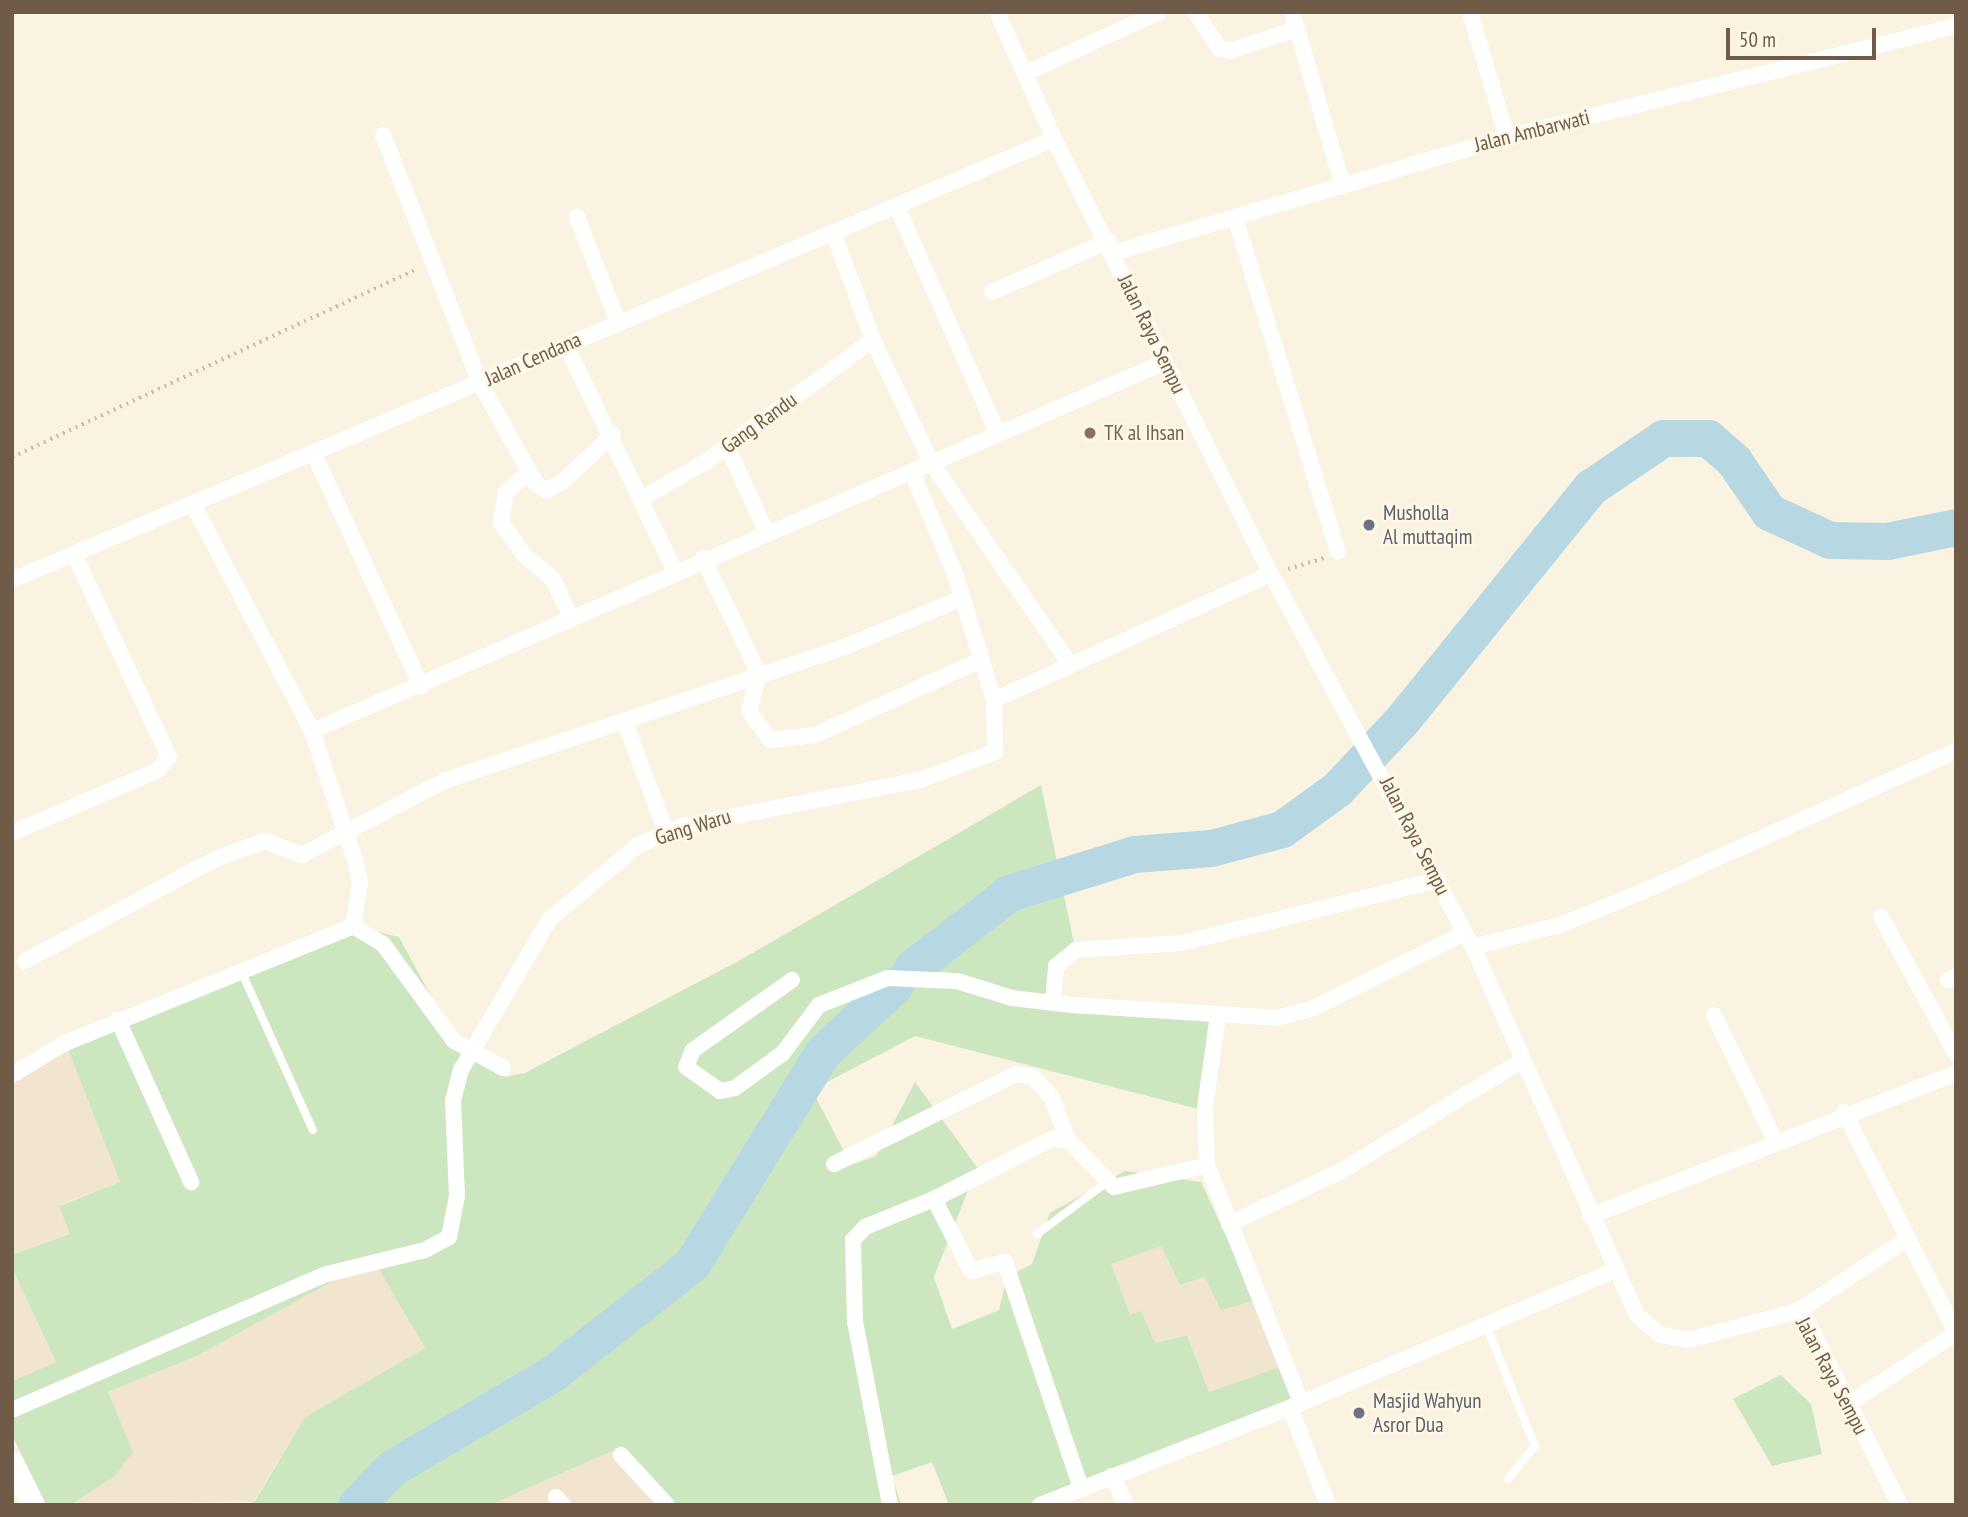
<!DOCTYPE html>
<style>
body{margin:0}
#map{position:relative;width:1968px;height:1517px;overflow:hidden;background:#fbf3e1;font-family:"PT Sans Narrow",sans-serif}
div>[style]{position:absolute}
.residential>*{inset:0;background:#f2e5d0}
.green>*{inset:0;background:#cce7c0}
.river>*{height:37px;margin:-18.5px;padding:0 18.5px;transform-origin:18.5px;border-radius:18.5px;background:#b7d8e3}
.path>*{height:3.5px;margin-top:-1.75px;transform-origin:0;background:repeating-linear-gradient(90deg,#d3b79e 0 2px,transparent 0 7px)}
.lane>*{height:8px;margin:-4px;padding:0 4px;transform-origin:4px;border-radius:4px;background:#fff}
.street>*{height:16px;margin:-8px;padding:0 8px;transform-origin:8px;border-radius:8px;background:#fff}
.secondary>*{height:23px;margin:-11.5px;padding:0 11.5px;transform-origin:11.5px;border-radius:11.5px;background:#fff}
.dots>*{width:19px;height:19px;translate:-50% -50%;box-sizing:border-box;border:4px solid #fef7e6;border-radius:50%}
span{translate:-50% -50%;white-space:nowrap;text-align:center;line-height:1.15;-webkit-text-stroke:5px #fef7e6;paint-order:stroke}
.street-label{font-size:21px;color:#705b49}
.education-label{font-size:21px;color:#785e54}
.left{translate:0 -50%;text-align:left}
.worship-label{font-size:21px;color:#5b616d}
.frame{position:absolute;inset:0;border:14px solid #705b49;pointer-events:none}
.scale{position:absolute;left:1726px;top:28px;width:150px;height:32px;box-sizing:border-box;border:4px solid #705b49;border-top:0;padding-left:9px;font-size:21px;line-height:24px;white-space:nowrap;color:#705b49;-webkit-text-stroke:5px #fef7e6;paint-order:stroke}
</style>
<div id="map">
<div class="residential">
<div style="clip-path:polygon(67px 1047px,120px 1182px,59px 1205px,71px 1234px,12px 1255px,12px 1083px)"></div>
<div style="clip-path:polygon(1162px 1245px,1180px 1285px,1205px 1277px,1256px 1300px,1280px 1367px,1209px 1392px,1187px 1335px,1154px 1343px,1141px 1312px,1130px 1316px,1110px 1264px)"></div>
<div style="clip-path:polygon(374px 1258px,425px 1348px,305px 1417px,254px 1501px,70px 1505px,114px 1477px,107px 1392px,197px 1356px)"></div>
<div style="clip-path:polygon(12px 1268px,56px 1362px,12px 1381px)"></div>
<div style="clip-path:polygon(612px 1451px,664px 1505px,490px 1505px)"></div>
</div>
<div class="green">
<div style="clip-path:polygon(1041px 785px,1075px 948px,1054px 966px,1050px 1007px,1215px 1021px,1202px 1110px,915px 1036px,812px 1090px,851px 1165px,876px 1156px,915px 1082px,977px 1167px,934px 1277px,952px 1329px,999px 1310px,1007px 1277px,1032px 1264px,1050px 1213px,1125px 1171px,1201px 1182px,1256px 1300px,1221px 1310px,1205px 1277px,1180px 1285px,1161px 1246px,1111px 1264px,1130px 1315px,1141px 1311px,1155px 1343px,1187px 1335px,1209px 1392px,1280px 1367px,1293px 1404px,1043px 1505px,949px 1505px,932px 1462px,892px 1476px,901px 1505px,665px 1505px,612px 1451px,490px 1505px,245px 1505px,255px 1501px,305px 1417px,425px 1348px,373px 1259px,197px 1356px,108px 1392px,133px 1452px,114px 1477px,70px 1505px,46px 1505px,12px 1435px,12px 1381px,56px 1362px,12px 1268px,12px 1255px,70px 1234px,59px 1206px,120px 1182px,67px 1047px,353px 926px,399px 937px,462px 1053px,506px 1077px,525px 1073px,744px 958px)"></div>
<div style="clip-path:polygon(1781px 1375px,1811px 1404px,1822px 1454px,1772px 1466px,1733px 1399px)"></div>
</div>
<div class="river">
<div style="left:912px;top:968px;width:123px;rotate:-37.7deg"></div>
<div style="left:1009px;top:893px;width:131px;rotate:-17.3deg"></div>
<div style="left:1134px;top:854px;width:77px;rotate:-4.5deg"></div>
<div style="left:1211px;top:848px;width:73px;rotate:-15deg"></div>
<div style="left:1282px;top:829px;width:68px;rotate:-36deg"></div>
<div style="left:1337px;top:789px;width:95px;rotate:-46.7deg"></div>
<div style="left:1402px;top:720px;width:300px;rotate:-51deg"></div>
<div style="left:1591px;top:487px;width:87px;rotate:-34.2deg"></div>
<div style="left:1663px;top:438px;width:45px"></div>
<div style="left:1708px;top:438px;width:35px;rotate:41deg"></div>
<div style="left:1734px;top:461px;width:62px;rotate:55.5deg"></div>
<div style="left:1769px;top:512px;width:67px;rotate:24.7deg"></div>
<div style="left:1830px;top:540px;width:57px;rotate:1deg"></div>
<div style="left:1887px;top:541px;width:70px;rotate:-11.5deg"></div>
<div style="left:356px;top:1505px;width:52px;rotate:-45.8deg"></div>
<div style="left:392px;top:1468px;width:187px;rotate:-30.5deg"></div>
<div style="left:553px;top:1373px;width:177px;rotate:-38.1deg"></div>
<div style="left:692px;top:1264px;width:249px;rotate:-58.3deg"></div>
<div style="left:823px;top:1052px;width:98px;rotate:-42.9deg"></div>
</div>
<div class="path">
<div style="left:12px;top:457px;width:447px;rotate:-24.9deg"></div>
<div style="left:1288px;top:569px;width:38px;rotate:-17deg"></div>
</div>
<div class="lane">
<div style="left:242px;top:973px;width:172px;rotate:65.7deg"></div>
<div style="left:1037px;top:1234px;width:86px;rotate:-36.5deg"></div>
<div style="left:1486px;top:1325px;width:131px;rotate:68deg"></div>
<div style="left:1535px;top:1446px;width:43px;rotate:129.3deg"></div>
</div>
<div class="street">
<div style="left:997px;top:12px;width:139px;rotate:65.8deg"></div>
<div style="left:1054px;top:139px;width:486px;rotate:63.5deg"></div>
<div style="left:1271px;top:574px;width:424px;rotate:61.6deg"></div>
<div style="left:1473px;top:947px;width:403px;rotate:66deg"></div>
<div style="left:1637px;top:1315px;width:31px;rotate:40deg"></div>
<div style="left:1661px;top:1335px;width:27px;rotate:10deg"></div>
<div style="left:1688px;top:1340px;width:95px;rotate:-14.6deg"></div>
<div style="left:1780px;top:1316px;width:22px;rotate:-18deg"></div>
<div style="left:1801px;top:1309px;width:129px;rotate:-33.3deg"></div>
<div style="left:1195px;top:12px;width:45px;rotate:56deg"></div>
<div style="left:1220px;top:49px;width:10px;rotate:11deg"></div>
<div style="left:1230px;top:51px;width:71px;rotate:-18.2deg"></div>
<div style="left:1292px;top:12px;width:181px;rotate:73.7deg"></div>
<div style="left:1470px;top:12px;width:130px;rotate:73.5deg"></div>
<div style="left:1026px;top:73px;width:146px;rotate:-24.6deg"></div>
<div style="left:383px;top:135px;width:266px;rotate:68.6deg"></div>
<div style="left:480px;top:383px;width:115px;rotate:61deg"></div>
<div style="left:536px;top:484px;width:13px;rotate:29deg"></div>
<div style="left:547px;top:490px;width:21px;rotate:-29deg"></div>
<div style="left:565px;top:480px;width:66px;rotate:-43.8deg"></div>
<div style="left:897px;top:207px;width:248px;rotate:66deg"></div>
<div style="left:577px;top:217px;width:113px;rotate:68.7deg"></div>
<div style="left:1235px;top:217px;width:350px;rotate:72.9deg"></div>
<div style="left:833px;top:232px;width:115px;rotate:69.7deg"></div>
<div style="left:873px;top:340px;width:137px;rotate:64.6deg"></div>
<div style="left:932px;top:464px;width:239px;rotate:55.4deg"></div>
<div style="left:1113px;top:253px;width:411px;rotate:-16.4deg"></div>
<div style="left:1507px;top:137px;width:463px;rotate:-13.9deg"></div>
<div style="left:992px;top:292px;width:127px;rotate:-23.7deg"></div>
<div style="left:566px;top:345px;width:251px;rotate:64.3deg"></div>
<div style="left:727px;top:446px;width:94px;rotate:65.4deg"></div>
<div style="left:313px;top:452px;width:258px;rotate:65.2deg"></div>
<div style="left:528px;top:473px;width:29px;rotate:139deg"></div>
<div style="left:506px;top:492px;width:30px;rotate:99deg"></div>
<div style="left:501px;top:522px;width:40px;rotate:55.1deg"></div>
<div style="left:524px;top:555px;width:38px;rotate:40deg"></div>
<div style="left:553px;top:579px;width:41px;rotate:65.3deg"></div>
<div style="left:641px;top:499px;width:76px;rotate:-29.9deg"></div>
<div style="left:707px;top:461px;width:205px;rotate:-36.1deg"></div>
<div style="left:703px;top:558px;width:129px;rotate:64.2deg"></div>
<div style="left:759px;top:674px;width:38px;rotate:105deg"></div>
<div style="left:749px;top:711px;width:36px;rotate:54deg"></div>
<div style="left:770px;top:740px;width:45px;rotate:-6.3deg"></div>
<div style="left:815px;top:735px;width:182px;rotate:-24.3deg"></div>
<div style="left:12px;top:580px;width:1131px;rotate:-22.94deg"></div>
<div style="left:994px;top:700px;width:304px;rotate:-24.5deg"></div>
<div style="left:624px;top:720px;width:119px;rotate:69.3deg"></div>
<div style="left:312px;top:731px;width:929px;rotate:-23.39deg"></div>
<div style="left:12px;top:833px;width:159px;rotate:-23.3deg"></div>
<div style="left:158px;top:770px;width:17px;rotate:-50deg"></div>
<div style="left:169px;top:757px;width:224px;rotate:-115.1deg"></div>
<div style="left:1881px;top:917px;width:156px;rotate:61.3deg"></div>
<div style="left:353px;top:926px;width:35px;rotate:31deg"></div>
<div style="left:383px;top:944px;width:120px;rotate:53.8deg"></div>
<div style="left:454px;top:1041px;width:56px;rotate:28.9deg"></div>
<div style="left:1473px;top:947px;width:90px;rotate:-14.2deg"></div>
<div style="left:1560px;top:925px;width:91px;rotate:-22deg"></div>
<div style="left:1644px;top:891px;width:342px;rotate:-24.2deg"></div>
<div style="left:25px;top:961px;width:216px;rotate:-28.2deg"></div>
<div style="left:215px;top:859px;width:53px;rotate:-19.8deg"></div>
<div style="left:265px;top:841px;width:40px;rotate:21deg"></div>
<div style="left:302px;top:855px;width:160px;rotate:-27.5deg"></div>
<div style="left:444px;top:781px;width:425px;rotate:-18.5deg"></div>
<div style="left:847px;top:646px;width:125px;rotate:-22.7deg"></div>
<div style="left:792px;top:980px;width:121px;rotate:144.7deg"></div>
<div style="left:693px;top:1050px;width:18px;rotate:112deg"></div>
<div style="left:686px;top:1067px;width:42px;rotate:35.2deg"></div>
<div style="left:720px;top:1091px;width:15px;rotate:-11deg"></div>
<div style="left:735px;top:1088px;width:59px;rotate:-36.1deg"></div>
<div style="left:783px;top:1053px;width:60px;rotate:-53.1deg"></div>
<div style="left:819px;top:1005px;width:74px;rotate:-21.4deg"></div>
<div style="left:888px;top:978px;width:69px;rotate:2.5deg"></div>
<div style="left:957px;top:981px;width:58px;rotate:17.2deg"></div>
<div style="left:1012px;top:998px;width:60px;rotate:6.7deg"></div>
<div style="left:1072px;top:1005px;width:206px;rotate:3.6deg"></div>
<div style="left:1278px;top:1018px;width:40px;rotate:-16deg"></div>
<div style="left:1316px;top:1007px;width:166px;rotate:-26.4deg"></div>
<div style="left:1948px;top:980px;width:9px;rotate:-21deg"></div>
<div style="left:1053px;top:1002px;width:36px;rotate:-85deg"></div>
<div style="left:1056px;top:966px;width:26px;rotate:-39deg"></div>
<div style="left:1076px;top:950px;width:105px;rotate:-3.8deg"></div>
<div style="left:1181px;top:943px;width:265px;rotate:-13.8deg"></div>
<div style="left:1218px;top:1015px;width:93px;rotate:98deg"></div>
<div style="left:1205px;top:1107px;width:58px;rotate:88deg"></div>
<div style="left:1207px;top:1165px;width:256px;rotate:68.4deg"></div>
<div style="left:1714px;top:1015px;width:139px;rotate:64deg"></div>
<div style="left:118px;top:1020px;width:178px;rotate:65.7deg"></div>
<div style="left:12px;top:1075px;width:60px;rotate:-31.3deg"></div>
<div style="left:63px;top:1044px;width:313px;rotate:-22.1deg"></div>
<div style="left:353px;top:926px;width:44px;rotate:-80.8deg"></div>
<div style="left:360px;top:883px;width:20px;rotate:-101deg"></div>
<div style="left:356px;top:863px;width:139px;rotate:-108.4deg"></div>
<div style="left:312px;top:731px;width:254px;rotate:-117.7deg"></div>
<div style="left:1844px;top:1112px;width:248px;rotate:63.1deg"></div>
<div style="left:834px;top:1164px;width:203px;rotate:-26.3deg"></div>
<div style="left:1016px;top:1074px;width:17px;rotate:10deg"></div>
<div style="left:1033px;top:1077px;width:26px;rotate:47deg"></div>
<div style="left:1051px;top:1096px;width:47px;rotate:68.9deg"></div>
<div style="left:1590px;top:1216px;width:393px;rotate:-21.3deg"></div>
<div style="left:1229px;top:1224px;width:126px;rotate:-25.3deg"></div>
<div style="left:1343px;top:1170px;width:206px;rotate:-31.5deg"></div>
<div style="left:1801px;top:1309px;width:220px;rotate:63.2deg"></div>
<div style="left:1847px;top:1405px;width:131px;rotate:-33.4deg"></div>
<div style="left:1290px;top:1408px;width:104px;rotate:68.6deg"></div>
<div style="left:12px;top:1410px;width:343px;rotate:-23.4deg"></div>
<div style="left:327px;top:1274px;width:101px;rotate:-13.8deg"></div>
<div style="left:425px;top:1250px;width:27px;rotate:-28deg"></div>
<div style="left:449px;top:1237px;width:42px;rotate:-79deg"></div>
<div style="left:457px;top:1196px;width:95px;rotate:-92.4deg"></div>
<div style="left:453px;top:1101px;width:32px;rotate:-76deg"></div>
<div style="left:461px;top:1070px;width:174px;rotate:-59.6deg"></div>
<div style="left:549px;top:920px;width:116px;rotate:-40.1deg"></div>
<div style="left:638px;top:845px;width:49px;rotate:-22.9deg"></div>
<div style="left:683px;top:826px;width:241px;rotate:-11deg"></div>
<div style="left:920px;top:780px;width:80px;rotate:-20.5deg"></div>
<div style="left:995px;top:752px;width:52px;rotate:-91.1deg"></div>
<div style="left:994px;top:700px;width:132px;rotate:-107.2deg"></div>
<div style="left:955px;top:574px;width:111px;rotate:-112.9deg"></div>
<div style="left:621px;top:1455px;width:68px;rotate:47.4deg"></div>
<div style="left:1112px;top:1476px;width:32px;rotate:64deg"></div>
<div style="left:1081px;top:1488px;width:238px;rotate:-108.6deg"></div>
<div style="left:1005px;top:1262px;width:35px;rotate:165deg"></div>
<div style="left:971px;top:1271px;width:81px;rotate:-117.2deg"></div>
<div style="left:934px;top:1199px;width:132px;rotate:-27deg"></div>
<div style="left:1052px;top:1139px;width:16px;rotate:4deg"></div>
<div style="left:1068px;top:1140px;width:66px;rotate:45.6deg"></div>
<div style="left:1114px;top:1187px;width:96px;rotate:-13.3deg"></div>
<div style="left:556px;top:1497px;width:11px;rotate:49deg"></div>
<div style="left:890px;top:1505px;width:186px;rotate:-100.8deg"></div>
<div style="left:855px;top:1322px;width:82px;rotate:-91.4deg"></div>
<div style="left:853px;top:1240px;width:18px;rotate:-47deg"></div>
<div style="left:865px;top:1227px;width:74px;rotate:-22.1deg"></div>
<div style="left:1040px;top:1505px;width:280px;rotate:-21.3deg"></div>
<div style="left:1301px;top:1403px;width:340px;rotate:-22.9deg"></div>
</div>
<div class="secondary">
<div style="left:12px;top:1463px;width:47px;rotate:63.4deg"></div>
</div>
<div class="dots">
<div style="left:1090px;top:433px;background:#8d6e63"></div>
<div style="left:1369px;top:525px;background:#6b7280"></div>
<div style="left:1359px;top:1413px;background:#6b7280"></div>
</div>
<div class="street-label">
<span style="left:1532px;top:131px;rotate:-14deg">Jalan Ambarwati</span>
<span style="left:1152px;top:334px;rotate:64deg">Jalan Raya Sempu</span>
<span style="left:533px;top:359px;rotate:-24deg">Jalan Cendana</span>
<span style="left:759px;top:423px;rotate:-36deg">Gang Randu</span>
<span style="left:693px;top:827px;rotate:-17deg">Gang Waru</span>
<span style="left:1415px;top:836px;rotate:63deg">Jalan Raya Sempu</span>
<span style="left:1832px;top:1376px;rotate:62deg">Jalan Raya Sempu</span>
</div>
<div class="education-label">
<span class="left" style="left:1104px;top:433px">TK al Ihsan</span>
</div>
<div class="worship-label">
<span class="left" style="left:1383px;top:525px">Musholla<br>Al muttaqim</span>
<span class="left" style="left:1373px;top:1413px">Masjid Wahyun<br>Asror Dua</span>
</div>
<div class="frame"></div>
<div class="scale">50 m</div>
</div>
